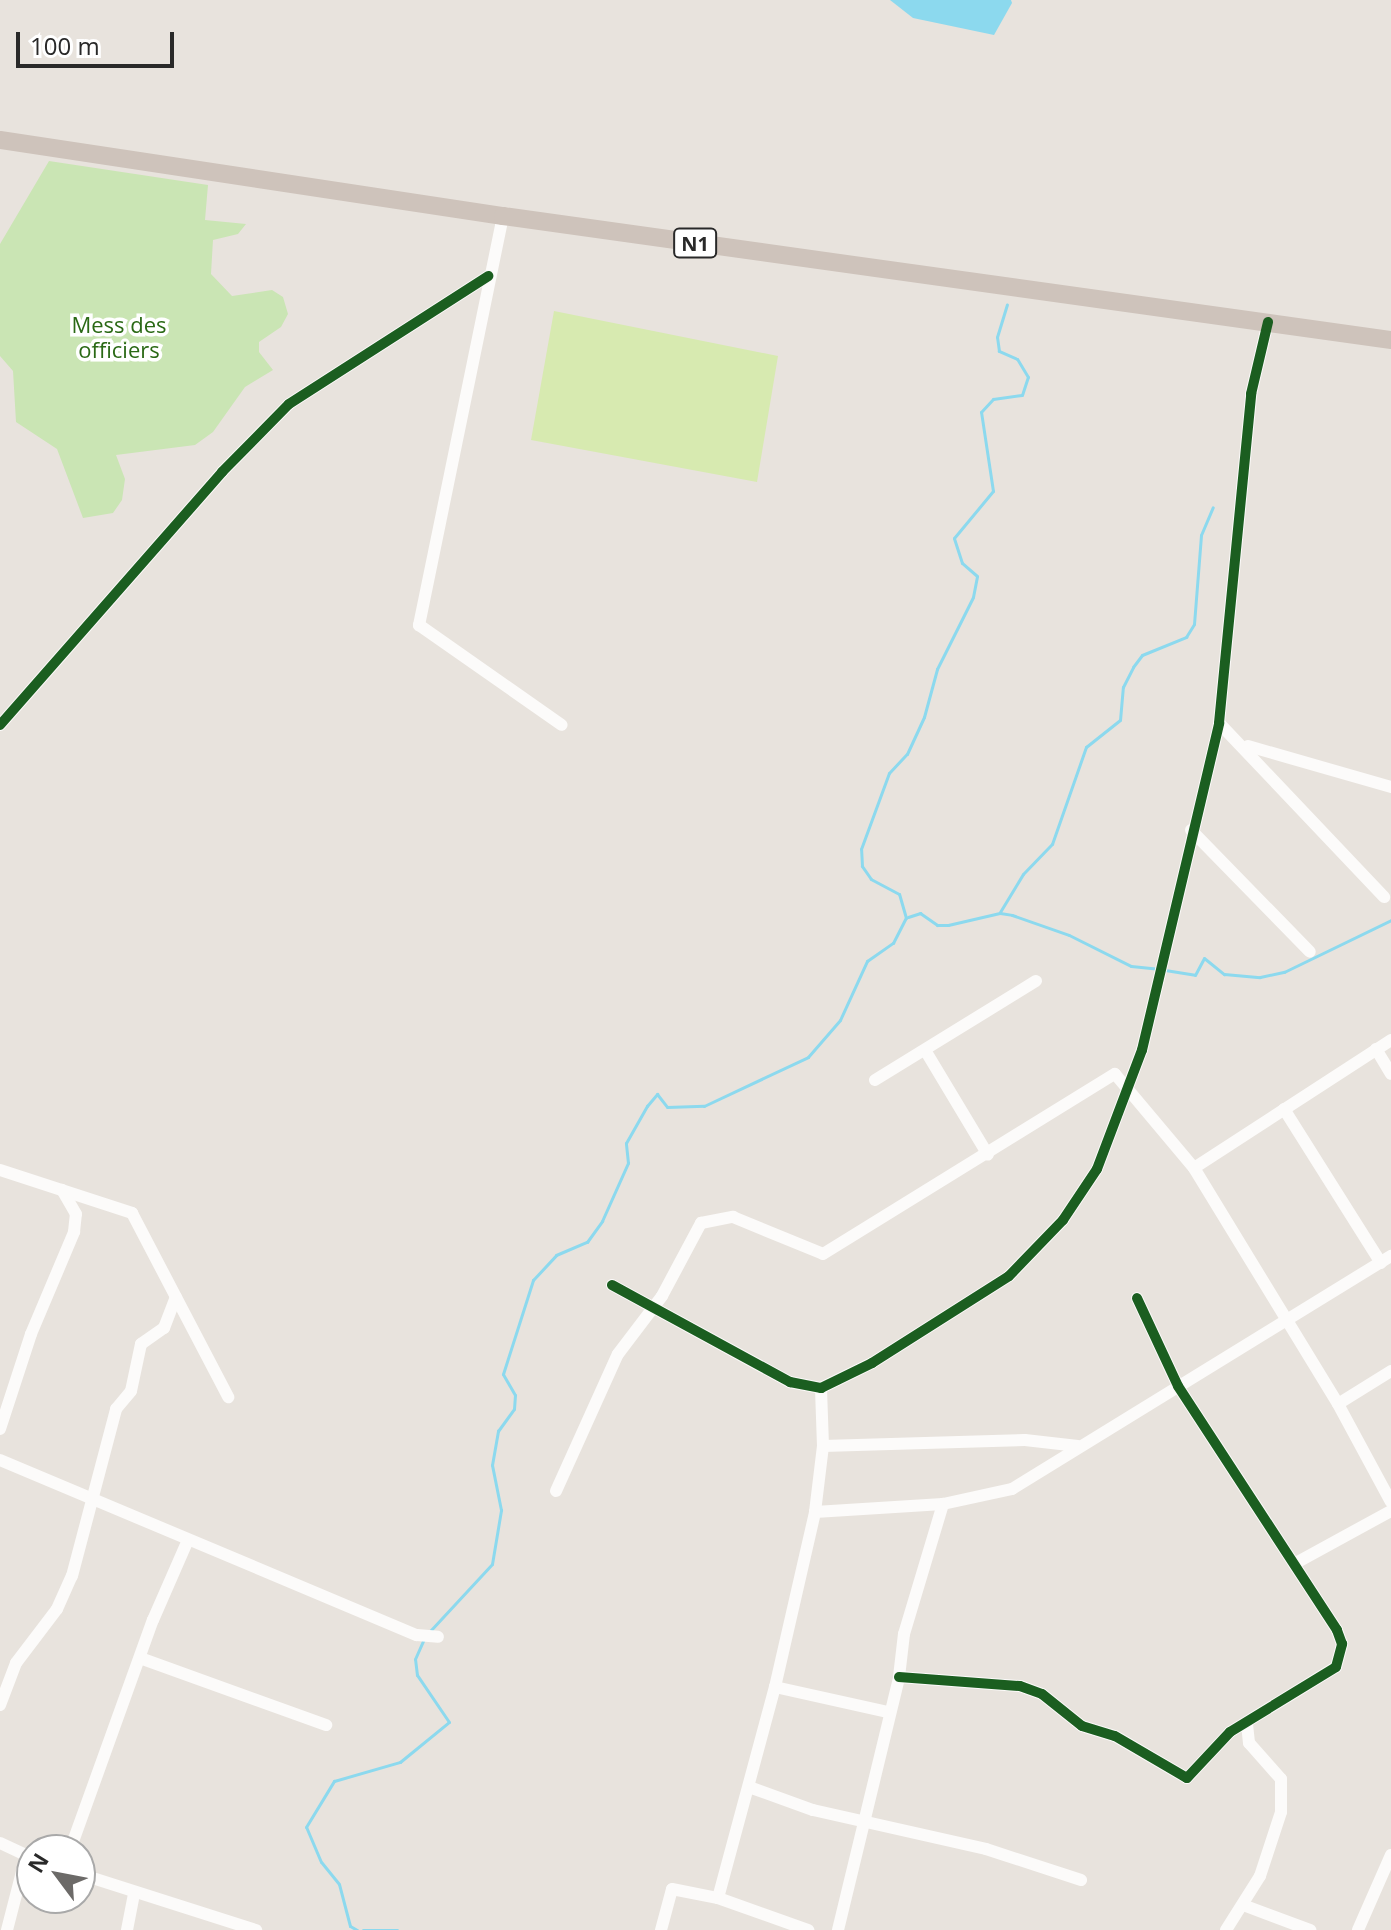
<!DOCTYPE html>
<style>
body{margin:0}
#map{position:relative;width:1391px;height:1930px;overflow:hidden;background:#e8e3dd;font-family:"Open Sans",sans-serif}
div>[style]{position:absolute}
.green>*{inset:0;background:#cae5b4}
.pitch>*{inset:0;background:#d7eab0}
.water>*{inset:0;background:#8cd9ee}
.stream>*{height:3px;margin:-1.5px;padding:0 1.5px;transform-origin:1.5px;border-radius:1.5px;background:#8cd9ee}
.minor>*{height:12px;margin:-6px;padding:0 6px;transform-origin:6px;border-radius:6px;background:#fcfbfa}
.highway>*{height:18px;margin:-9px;padding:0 9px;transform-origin:9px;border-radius:9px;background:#cec3bb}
.cycleway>*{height:10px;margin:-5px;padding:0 5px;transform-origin:5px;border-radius:5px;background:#1b5e20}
span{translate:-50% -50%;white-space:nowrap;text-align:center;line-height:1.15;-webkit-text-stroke:7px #fff;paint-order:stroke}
.shield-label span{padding:2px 6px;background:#fff;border:2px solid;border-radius:6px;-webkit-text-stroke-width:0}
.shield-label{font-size:20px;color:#292929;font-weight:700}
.park-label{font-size:22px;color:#2a6915}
.north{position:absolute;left:16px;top:1834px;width:80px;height:80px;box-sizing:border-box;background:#fff;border:2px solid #a9a9a9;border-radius:50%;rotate:302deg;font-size:22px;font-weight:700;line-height:32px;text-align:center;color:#292929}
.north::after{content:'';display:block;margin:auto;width:28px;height:36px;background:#6c6a68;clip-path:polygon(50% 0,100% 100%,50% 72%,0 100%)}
.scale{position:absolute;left:16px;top:32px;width:158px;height:36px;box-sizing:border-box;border:4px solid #292929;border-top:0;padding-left:10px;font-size:24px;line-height:28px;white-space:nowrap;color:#292929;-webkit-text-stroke:6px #fff;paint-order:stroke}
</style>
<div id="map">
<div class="green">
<div style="clip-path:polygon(49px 161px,208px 185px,205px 220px,246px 224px,238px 234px,213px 240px,211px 274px,232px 296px,272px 290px,283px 297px,288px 314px,281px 327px,259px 342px,259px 352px,273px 370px,245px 387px,213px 432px,195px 445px,116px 455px,125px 479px,122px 500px,113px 513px,83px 518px,57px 449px,16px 422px,13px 371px,0 356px,0 244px)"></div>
</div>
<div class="pitch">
<div style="clip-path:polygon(554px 311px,778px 356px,757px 482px,531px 440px)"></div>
</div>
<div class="water">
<div style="clip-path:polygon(890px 0,1011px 0,1012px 3px,994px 35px,913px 18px)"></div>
</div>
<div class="stream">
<div style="left:1000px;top:912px;width:44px;rotate:-58.8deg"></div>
<div style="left:1023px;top:874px;width:42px;rotate:-46deg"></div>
<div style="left:1052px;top:844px;width:103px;rotate:-70.7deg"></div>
<div style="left:1086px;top:747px;width:43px;rotate:-38.5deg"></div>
<div style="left:1120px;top:720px;width:33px;rotate:-85deg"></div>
<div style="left:1123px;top:687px;width:22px;rotate:-63deg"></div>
<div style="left:1133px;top:667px;width:15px;rotate:-53deg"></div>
<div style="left:1142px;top:655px;width:48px;rotate:-22.2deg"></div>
<div style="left:1186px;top:637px;width:15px;rotate:-58deg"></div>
<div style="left:1194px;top:624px;width:89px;rotate:-85.5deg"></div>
<div style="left:1201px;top:535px;width:30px;rotate:-67deg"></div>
<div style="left:908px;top:917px;width:13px;rotate:-18deg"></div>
<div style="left:920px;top:913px;width:21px;rotate:35deg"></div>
<div style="left:937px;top:925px;width:11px"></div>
<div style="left:948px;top:925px;width:53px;rotate:-13deg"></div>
<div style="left:1000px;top:913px;width:12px;rotate:9deg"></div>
<div style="left:1012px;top:915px;width:60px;rotate:19.3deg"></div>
<div style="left:1069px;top:935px;width:69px;rotate:26.6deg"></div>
<div style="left:1131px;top:966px;width:27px;rotate:6deg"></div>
<div style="left:1165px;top:970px;width:30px;rotate:9deg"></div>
<div style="left:1195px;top:975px;width:19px;rotate:-62deg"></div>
<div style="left:1204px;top:958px;width:26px;rotate:39deg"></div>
<div style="left:1224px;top:974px;width:36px;rotate:5deg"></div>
<div style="left:1260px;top:977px;width:25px;rotate:-12deg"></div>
<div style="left:1284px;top:972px;width:119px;rotate:-25.9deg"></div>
<div style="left:430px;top:1631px;width:91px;rotate:-47.2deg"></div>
<div style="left:492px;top:1564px;width:55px;rotate:-80.5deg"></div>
<div style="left:501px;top:1510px;width:46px;rotate:-101.3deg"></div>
<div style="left:492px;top:1465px;width:35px;rotate:-80deg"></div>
<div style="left:498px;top:1431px;width:27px;rotate:-54deg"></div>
<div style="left:514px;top:1409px;width:14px;rotate:-86deg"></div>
<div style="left:515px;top:1395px;width:24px;rotate:-120deg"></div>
<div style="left:503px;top:1374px;width:99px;rotate:-72.3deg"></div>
<div style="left:533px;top:1280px;width:34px;rotate:-47deg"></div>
<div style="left:556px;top:1255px;width:34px;rotate:-23deg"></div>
<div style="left:587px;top:1242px;width:26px;rotate:-54deg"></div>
<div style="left:602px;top:1221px;width:64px;rotate:-65.9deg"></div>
<div style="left:628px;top:1163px;width:20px;rotate:-96deg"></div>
<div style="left:626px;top:1143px;width:43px;rotate:-60.4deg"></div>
<div style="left:647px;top:1106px;width:16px;rotate:-50deg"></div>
<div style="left:657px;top:1094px;width:16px;rotate:52deg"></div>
<div style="left:667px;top:1107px;width:37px;rotate:-2deg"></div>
<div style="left:704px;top:1106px;width:115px;rotate:-25.2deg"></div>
<div style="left:808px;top:1057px;width:49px;rotate:-49.1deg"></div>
<div style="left:840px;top:1020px;width:65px;rotate:-65.4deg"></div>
<div style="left:867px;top:961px;width:32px;rotate:-35deg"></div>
<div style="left:893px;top:943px;width:28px;rotate:-63deg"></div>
<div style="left:906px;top:918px;width:25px;rotate:-106deg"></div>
<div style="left:899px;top:894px;width:32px;rotate:-152deg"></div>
<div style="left:871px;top:879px;width:16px;rotate:-125deg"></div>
<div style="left:862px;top:866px;width:17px;rotate:-93deg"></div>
<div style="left:861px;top:849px;width:81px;rotate:-69.8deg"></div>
<div style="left:889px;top:773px;width:26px;rotate:-47deg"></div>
<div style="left:907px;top:754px;width:41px;rotate:-65.3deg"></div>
<div style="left:924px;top:717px;width:50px;rotate:-74.8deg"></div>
<div style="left:937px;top:669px;width:80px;rotate:-63.4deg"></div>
<div style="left:973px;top:597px;width:21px;rotate:-79deg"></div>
<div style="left:977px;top:576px;width:20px;rotate:-139deg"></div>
<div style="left:962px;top:563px;width:26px;rotate:-108deg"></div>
<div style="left:954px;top:538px;width:61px;rotate:-50.3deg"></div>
<div style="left:993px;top:491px;width:80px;rotate:-98.6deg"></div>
<div style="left:981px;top:412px;width:18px;rotate:-47deg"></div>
<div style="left:993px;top:399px;width:29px;rotate:-8deg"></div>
<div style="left:1022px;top:395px;width:19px;rotate:-72deg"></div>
<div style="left:1028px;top:377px;width:21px;rotate:-121deg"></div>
<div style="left:1017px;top:359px;width:20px;rotate:-156deg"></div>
<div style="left:999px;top:351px;width:14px;rotate:-98deg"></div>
<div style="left:997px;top:337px;width:34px;rotate:-73deg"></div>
<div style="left:357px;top:1930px;width:8px;rotate:-150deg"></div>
<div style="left:350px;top:1926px;width:43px;rotate:-104.7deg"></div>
<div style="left:339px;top:1884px;width:28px;rotate:-129deg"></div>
<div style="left:321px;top:1862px;width:38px;rotate:-113deg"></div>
<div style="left:306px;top:1827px;width:54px;rotate:-58.7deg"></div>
<div style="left:334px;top:1781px;width:69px;rotate:-16.1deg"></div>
<div style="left:400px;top:1762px;width:63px;rotate:-39.2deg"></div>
<div style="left:449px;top:1722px;width:57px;rotate:-124.2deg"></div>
<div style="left:417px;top:1675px;width:16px;rotate:-97deg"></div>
<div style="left:415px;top:1659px;width:20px;rotate:-66deg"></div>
<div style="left:363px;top:1930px;width:34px"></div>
</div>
<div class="minor">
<div style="left:503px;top:216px;width:418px;rotate:101.6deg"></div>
<div style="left:419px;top:625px;width:174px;rotate:35deg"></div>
<div style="left:1219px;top:723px;width:240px;rotate:46.5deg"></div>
<div style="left:0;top:725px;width:337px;rotate:-48.7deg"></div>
<div style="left:222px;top:472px;width:95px;rotate:-45.4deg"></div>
<div style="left:289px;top:404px;width:237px;rotate:-32.7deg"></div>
<div style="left:1248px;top:746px;width:149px;rotate:16deg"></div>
<div style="left:1191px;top:830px;width:170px;rotate:45.7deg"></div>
<div style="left:1376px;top:1049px;width:29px;rotate:59deg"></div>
<div style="left:925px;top:1050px;width:122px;rotate:59deg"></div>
<div style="left:875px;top:1080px;width:189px;rotate:-31.6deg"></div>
<div style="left:1284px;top:1109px;width:182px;rotate:57.8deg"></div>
<div style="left:1194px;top:1168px;width:235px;rotate:-33deg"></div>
<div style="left:0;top:1170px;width:139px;rotate:18deg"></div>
<div style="left:132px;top:1213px;width:208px;rotate:62.4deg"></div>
<div style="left:612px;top:1285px;width:203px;rotate:28.6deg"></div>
<div style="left:790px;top:1382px;width:32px;rotate:11deg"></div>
<div style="left:821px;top:1388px;width:57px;rotate:-26.1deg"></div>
<div style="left:872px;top:1363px;width:162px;rotate:-32.4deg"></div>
<div style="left:1009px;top:1276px;width:78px;rotate:-46deg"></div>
<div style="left:1063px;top:1220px;width:61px;rotate:-56.3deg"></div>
<div style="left:1097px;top:1169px;width:127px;rotate:-69.3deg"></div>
<div style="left:1142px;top:1050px;width:336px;rotate:-76.7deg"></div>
<div style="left:1219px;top:723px;width:331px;rotate:-84.4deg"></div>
<div style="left:1251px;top:394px;width:74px;rotate:-76.7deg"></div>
<div style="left:1391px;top:1371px;width:62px;rotate:148.1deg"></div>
<div style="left:1338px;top:1404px;width:111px;rotate:61.6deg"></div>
<div style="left:0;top:1429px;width:100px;rotate:-71.9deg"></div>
<div style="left:31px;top:1334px;width:111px;rotate:-67.1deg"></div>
<div style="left:74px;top:1232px;width:18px;rotate:-84deg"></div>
<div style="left:76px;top:1214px;width:28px;rotate:-120deg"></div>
<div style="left:823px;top:1446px;width:202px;rotate:-1.7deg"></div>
<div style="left:1025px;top:1440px;width:53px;rotate:6.5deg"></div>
<div style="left:0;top:1460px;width:452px;rotate:22.8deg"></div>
<div style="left:417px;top:1635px;width:21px;rotate:5deg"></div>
<div style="left:556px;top:1491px;width:150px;rotate:-65.7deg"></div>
<div style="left:618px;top:1354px;width:73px;rotate:-52.8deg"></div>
<div style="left:662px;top:1296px;width:83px;rotate:-61.9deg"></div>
<div style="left:701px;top:1223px;width:33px;rotate:-11deg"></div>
<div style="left:733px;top:1217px;width:97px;rotate:22.3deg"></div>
<div style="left:823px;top:1254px;width:343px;rotate:-31.7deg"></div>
<div style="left:1115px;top:1074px;width:123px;rotate:50deg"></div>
<div style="left:1194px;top:1168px;width:276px;rotate:58.6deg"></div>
<div style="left:815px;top:1512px;width:128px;rotate:-3.6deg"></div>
<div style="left:943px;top:1504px;width:71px;rotate:-12.3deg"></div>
<div style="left:1012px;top:1489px;width:445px;rotate:-31.6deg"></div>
<div style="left:1294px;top:1564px;width:111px;rotate:-28.7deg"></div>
<div style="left:140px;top:1658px;width:198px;rotate:19.8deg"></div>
<div style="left:899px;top:1677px;width:121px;rotate:4.3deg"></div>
<div style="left:1020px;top:1686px;width:23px;rotate:20deg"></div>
<div style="left:1042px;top:1694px;width:51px;rotate:38.7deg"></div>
<div style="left:1082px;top:1726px;width:34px;rotate:17deg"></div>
<div style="left:1115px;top:1736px;width:83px;rotate:30.3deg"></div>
<div style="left:1187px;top:1778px;width:63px;rotate:-46.9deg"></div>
<div style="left:1230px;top:1732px;width:124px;rotate:-31.5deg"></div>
<div style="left:1336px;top:1667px;width:24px;rotate:-75deg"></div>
<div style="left:1342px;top:1644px;width:15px;rotate:-110deg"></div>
<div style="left:1337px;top:1630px;width:291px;rotate:-123.1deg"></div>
<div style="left:1178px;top:1386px;width:97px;rotate:-115deg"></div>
<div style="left:775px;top:1687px;width:116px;rotate:12.5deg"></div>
<div style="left:0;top:1705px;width:45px;rotate:-69.1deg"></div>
<div style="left:16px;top:1663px;width:68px;rotate:-52.8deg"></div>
<div style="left:57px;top:1609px;width:36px;rotate:-66deg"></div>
<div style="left:72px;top:1576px;width:173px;rotate:-75.2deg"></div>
<div style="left:116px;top:1409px;width:23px;rotate:-50deg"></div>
<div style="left:131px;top:1391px;width:48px;rotate:-78deg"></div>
<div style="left:141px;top:1344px;width:28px;rotate:-35deg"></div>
<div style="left:164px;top:1328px;width:33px;rotate:-69deg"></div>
<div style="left:749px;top:1787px;width:68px;rotate:19.8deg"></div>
<div style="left:813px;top:1810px;width:177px;rotate:12.7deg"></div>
<div style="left:986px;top:1849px;width:100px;rotate:18.1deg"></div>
<div style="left:0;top:1843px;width:35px;rotate:25deg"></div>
<div style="left:70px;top:1850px;width:245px;rotate:-70.2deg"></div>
<div style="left:153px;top:1620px;width:85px;rotate:-66.4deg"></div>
<div style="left:80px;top:1874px;width:185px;rotate:17.7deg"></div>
<div style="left:718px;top:1898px;width:219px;rotate:-74.9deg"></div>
<div style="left:775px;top:1687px;width:180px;rotate:-77.1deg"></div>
<div style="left:815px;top:1512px;width:66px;rotate:-83.1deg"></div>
<div style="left:823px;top:1446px;width:58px;rotate:-92deg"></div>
<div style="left:1243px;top:1905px;width:72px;rotate:20.5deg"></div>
<div style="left:7px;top:1930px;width:76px;rotate:-75.6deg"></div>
<div style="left:127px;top:1930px;width:36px;rotate:-79deg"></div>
<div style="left:661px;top:1930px;width:42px;rotate:-75deg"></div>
<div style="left:672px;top:1889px;width:47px;rotate:11.1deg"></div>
<div style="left:718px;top:1898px;width:96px;rotate:19.6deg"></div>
<div style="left:838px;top:1930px;width:260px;rotate:-76.4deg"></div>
<div style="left:899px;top:1677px;width:43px;rotate:-83.4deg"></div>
<div style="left:904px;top:1634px;width:136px;rotate:-73.3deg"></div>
<div style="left:1226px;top:1930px;width:64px;rotate:-57.8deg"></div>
<div style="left:1260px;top:1876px;width:67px;rotate:-71.8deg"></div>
<div style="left:1281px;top:1812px;width:33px;rotate:-90deg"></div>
<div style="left:1281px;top:1779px;width:48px;rotate:-131.6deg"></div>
<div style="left:1249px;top:1743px;width:19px;rotate:-96deg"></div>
<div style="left:1358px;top:1930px;width:82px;rotate:-66.3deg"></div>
</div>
<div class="highway">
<div style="left:0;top:140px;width:509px;rotate:8.59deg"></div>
<div style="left:503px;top:216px;width:897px;rotate:7.95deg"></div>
</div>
<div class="cycleway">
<div style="left:0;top:725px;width:337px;rotate:-48.7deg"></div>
<div style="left:222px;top:472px;width:95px;rotate:-45.4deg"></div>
<div style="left:289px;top:404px;width:237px;rotate:-32.7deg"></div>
<div style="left:612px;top:1285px;width:203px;rotate:28.6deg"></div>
<div style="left:790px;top:1382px;width:32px;rotate:11deg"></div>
<div style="left:821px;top:1388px;width:57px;rotate:-26.1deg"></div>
<div style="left:872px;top:1363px;width:162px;rotate:-32.4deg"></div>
<div style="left:1009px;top:1276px;width:78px;rotate:-46deg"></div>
<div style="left:1063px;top:1220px;width:61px;rotate:-56.3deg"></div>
<div style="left:1097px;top:1169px;width:127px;rotate:-69.3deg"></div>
<div style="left:1142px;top:1050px;width:336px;rotate:-76.7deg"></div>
<div style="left:1219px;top:723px;width:331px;rotate:-84.4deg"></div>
<div style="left:1251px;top:394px;width:74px;rotate:-76.7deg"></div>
<div style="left:899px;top:1677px;width:121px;rotate:4.3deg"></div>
<div style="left:1020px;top:1686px;width:23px;rotate:20deg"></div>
<div style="left:1042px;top:1694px;width:51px;rotate:38.7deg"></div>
<div style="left:1082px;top:1726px;width:34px;rotate:17deg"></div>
<div style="left:1115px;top:1736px;width:83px;rotate:30.3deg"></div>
<div style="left:1187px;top:1778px;width:63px;rotate:-46.9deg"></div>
<div style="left:1230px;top:1732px;width:124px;rotate:-31.5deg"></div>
<div style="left:1336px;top:1667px;width:24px;rotate:-75deg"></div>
<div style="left:1342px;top:1644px;width:15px;rotate:-110deg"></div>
<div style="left:1337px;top:1630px;width:291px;rotate:-123.1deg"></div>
<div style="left:1178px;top:1386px;width:97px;rotate:-115deg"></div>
</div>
<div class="shield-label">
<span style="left:695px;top:243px">N1</span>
</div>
<div class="park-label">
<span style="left:119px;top:337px">Mess des<br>officiers</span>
</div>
<div class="north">N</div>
<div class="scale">100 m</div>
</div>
